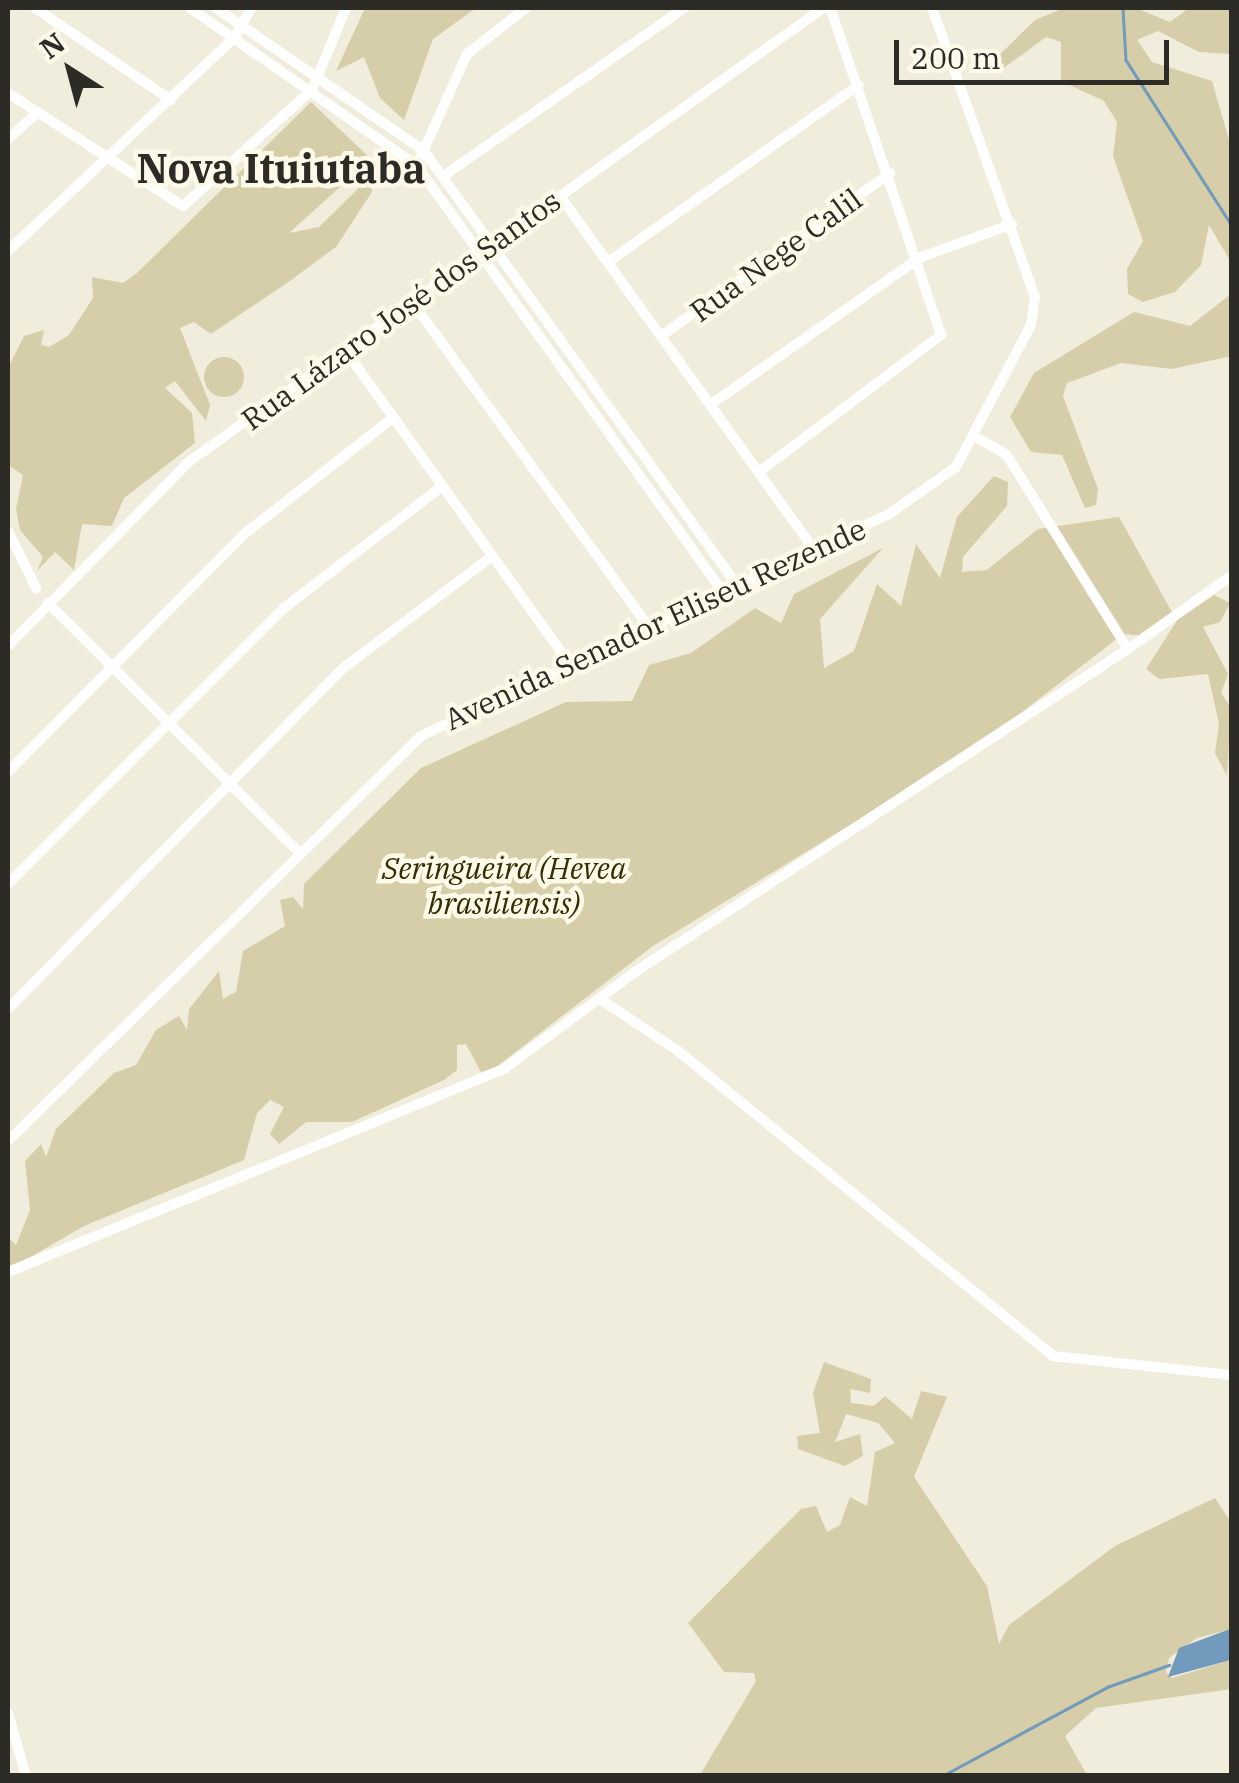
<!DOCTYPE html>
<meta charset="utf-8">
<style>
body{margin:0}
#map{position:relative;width:1239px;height:1783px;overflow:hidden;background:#f0eddc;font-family:"IBM Plex Serif",serif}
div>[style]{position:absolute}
.green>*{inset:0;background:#d6cda9}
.round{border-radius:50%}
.water>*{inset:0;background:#719abc}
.stream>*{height:2.5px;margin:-1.25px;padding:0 1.25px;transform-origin:1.25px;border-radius:1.25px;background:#719abc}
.minor>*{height:10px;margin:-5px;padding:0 5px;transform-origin:5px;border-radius:5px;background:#fff}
span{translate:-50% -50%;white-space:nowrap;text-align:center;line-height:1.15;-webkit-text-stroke:9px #fefaea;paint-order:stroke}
.street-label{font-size:30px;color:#2d2b25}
.park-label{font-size:30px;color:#352c02;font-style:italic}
.district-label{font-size:40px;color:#2d2b25;font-weight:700}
.frame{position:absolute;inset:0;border:10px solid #2d2b25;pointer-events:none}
.north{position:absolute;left:20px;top:20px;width:100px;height:100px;-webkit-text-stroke:8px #fefaea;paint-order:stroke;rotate:324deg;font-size:28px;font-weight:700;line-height:40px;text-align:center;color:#2d2b25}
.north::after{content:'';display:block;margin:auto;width:35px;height:45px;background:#2d2b25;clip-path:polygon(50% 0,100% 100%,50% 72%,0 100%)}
.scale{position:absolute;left:894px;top:40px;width:275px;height:45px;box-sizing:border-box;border:5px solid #2d2b25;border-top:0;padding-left:12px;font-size:30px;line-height:35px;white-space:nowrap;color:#2d2b25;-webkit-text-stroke:8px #fefaea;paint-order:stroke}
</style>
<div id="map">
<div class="green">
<div style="clip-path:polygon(365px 8px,476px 8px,433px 39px,404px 120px,380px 98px,364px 57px,336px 71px)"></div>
<div style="clip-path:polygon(1064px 8px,1136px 8px,1170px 22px,1189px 8px,1231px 8px,1231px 54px,1199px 52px,1158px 31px,1137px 40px,1152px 62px,1212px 81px,1231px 147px,1231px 262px,1209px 225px,1201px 265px,1175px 292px,1143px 302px,1128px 294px,1127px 269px,1143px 241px,1113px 156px,1117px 122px,1104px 101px,1061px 81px,1061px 42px,1046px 37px,998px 72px,986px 68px,1035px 20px)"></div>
<div style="clip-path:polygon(311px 102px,371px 159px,289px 233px,319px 227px,369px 178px,372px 192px,336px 247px,287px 283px,211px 334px,194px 322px,180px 328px,210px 405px,206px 421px,175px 381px,165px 388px,192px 413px,195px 443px,124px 498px,112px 526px,82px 524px,74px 570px,55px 552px,37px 571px,43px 557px,20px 530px,16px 509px,23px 475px,8px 465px,8px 368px,24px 336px,44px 330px,41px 345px,49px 347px,69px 335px,93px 298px,92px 277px,123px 283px,137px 273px)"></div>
<div style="clip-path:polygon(1231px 294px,1231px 356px,1172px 369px,1121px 363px,1067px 383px,1063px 396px,1098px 489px,1096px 505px,1085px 508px,1062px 455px,1031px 452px,1010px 417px,1034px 373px,1134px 312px,1190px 326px)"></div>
<div class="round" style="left:204px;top:357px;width:40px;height:40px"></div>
<div style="clip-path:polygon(994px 476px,1008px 482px,1007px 506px,963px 557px,962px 572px,987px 570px,1038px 529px,1119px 517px,1173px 614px,1149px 636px,1123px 634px,978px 746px,653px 946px,496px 1067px,481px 1072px,466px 1044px,457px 1045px,457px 1070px,444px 1080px,352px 1122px,306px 1122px,279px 1144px,270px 1134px,284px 1107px,270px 1100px,257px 1113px,244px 1160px,84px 1226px,8px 1270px,8px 1237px,16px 1245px,30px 1210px,25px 1161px,41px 1144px,46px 1157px,56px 1129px,114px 1073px,136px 1065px,156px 1030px,179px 1016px,187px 1030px,189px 1009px,219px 971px,223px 999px,236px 992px,243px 951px,285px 926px,280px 900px,293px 897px,303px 909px,304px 884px,421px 768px,566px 702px,632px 701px,649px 665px,691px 653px,755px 608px,781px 623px,794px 594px,883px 548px,820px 619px,824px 668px,854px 651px,877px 584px,901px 606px,916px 544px,940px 578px,957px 517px)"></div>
<div style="clip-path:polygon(1214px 595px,1230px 603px,1220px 622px,1203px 627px,1228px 674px,1221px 693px,1231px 708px,1227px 776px,1215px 753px,1219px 724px,1208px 674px,1159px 679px,1146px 669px,1178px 619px)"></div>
<div style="clip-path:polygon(824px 1362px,871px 1379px,870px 1393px,850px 1389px,851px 1403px,874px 1406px,885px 1396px,912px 1419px,921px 1391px,947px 1397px,914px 1477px,987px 1586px,999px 1644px,1009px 1625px,1115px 1546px,1215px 1498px,1230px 1521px,1231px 1629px,1197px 1638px,1169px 1658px,1166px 1672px,1172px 1678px,1231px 1660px,1231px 1689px,1096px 1708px,1065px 1736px,1087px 1775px,700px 1775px,756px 1681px,754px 1673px,724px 1672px,688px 1623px,801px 1509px,816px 1506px,827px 1532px,840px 1525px,850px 1497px,867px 1506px,875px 1452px,895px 1443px,878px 1423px,846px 1414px,835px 1442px,860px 1434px,863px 1456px,845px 1466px,798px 1449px,797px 1436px,820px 1433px,813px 1393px)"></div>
</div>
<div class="water">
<div style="clip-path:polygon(1230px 1629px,1231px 1660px,1168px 1677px,1179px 1648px)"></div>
</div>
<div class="stream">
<div style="left:1123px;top:8px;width:52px;rotate:86.7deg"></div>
<div style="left:1126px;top:60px;width:197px;rotate:57.4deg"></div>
<div style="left:942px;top:1776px;width:187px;rotate:-28.3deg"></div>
<div style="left:1107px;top:1687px;width:66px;rotate:-19.5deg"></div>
</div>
<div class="minor">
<div style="left:35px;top:8px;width:164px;rotate:34.1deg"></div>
<div style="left:190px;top:8px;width:277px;rotate:34.8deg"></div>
<div style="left:417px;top:166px;width:525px;rotate:54.31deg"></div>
<div style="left:216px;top:8px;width:252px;rotate:34.5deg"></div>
<div style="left:424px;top:151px;width:535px;rotate:54.2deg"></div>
<div style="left:8px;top:93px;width:208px;rotate:32.9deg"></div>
<div style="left:183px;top:206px;width:173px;rotate:-42deg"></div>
<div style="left:312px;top:90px;width:89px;rotate:-67.5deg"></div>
<div style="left:8px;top:139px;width:39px;rotate:-42deg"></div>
<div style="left:421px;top:156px;width:112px;rotate:-65.7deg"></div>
<div style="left:467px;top:54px;width:75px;rotate:-37.9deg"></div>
<div style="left:442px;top:177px;width:295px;rotate:-34.9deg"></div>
<div style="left:560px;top:196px;width:433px;rotate:54.3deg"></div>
<div style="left:8px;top:251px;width:312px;rotate:-43.3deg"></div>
<div style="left:235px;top:37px;width:33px;rotate:-61deg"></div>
<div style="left:608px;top:262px;width:307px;rotate:-35.2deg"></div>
<div style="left:412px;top:302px;width:402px;rotate:53.9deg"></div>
<div style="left:661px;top:336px;width:281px;rotate:-35.4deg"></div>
<div style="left:345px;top:350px;width:385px;rotate:54.4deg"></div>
<div style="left:710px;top:405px;width:256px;rotate:-35.1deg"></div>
<div style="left:919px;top:258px;width:99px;rotate:-20.1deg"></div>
<div style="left:977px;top:438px;width:33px;rotate:29deg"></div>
<div style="left:1006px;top:454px;width:230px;rotate:58deg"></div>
<div style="left:1128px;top:649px;width:128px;rotate:-35.4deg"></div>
<div style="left:759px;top:472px;width:228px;rotate:-37deg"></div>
<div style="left:941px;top:335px;width:345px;rotate:-108.7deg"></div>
<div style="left:8px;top:531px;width:64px;rotate:63.8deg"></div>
<div style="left:48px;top:603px;width:352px;rotate:44.8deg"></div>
<div style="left:8px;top:646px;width:260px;rotate:-45.5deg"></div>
<div style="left:190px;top:461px;width:778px;rotate:-35.59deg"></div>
<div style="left:8px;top:772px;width:334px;rotate:-45.2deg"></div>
<div style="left:243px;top:535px;width:190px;rotate:-38deg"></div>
<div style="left:8px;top:884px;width:390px;rotate:-45deg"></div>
<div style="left:284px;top:608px;width:198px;rotate:-37.6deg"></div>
<div style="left:603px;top:1001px;width:90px;rotate:33.7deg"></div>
<div style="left:678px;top:1051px;width:483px;rotate:39.1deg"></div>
<div style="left:1053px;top:1356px;width:180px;rotate:6.1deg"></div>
<div style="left:8px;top:1009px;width:477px;rotate:-45.5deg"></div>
<div style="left:342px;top:669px;width:186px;rotate:-36.9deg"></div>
<div style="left:8px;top:1141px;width:578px;rotate:-44.44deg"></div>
<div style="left:421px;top:736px;width:518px;rotate:-25.38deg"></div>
<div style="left:889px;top:514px;width:82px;rotate:-35deg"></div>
<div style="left:956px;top:467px;width:161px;rotate:-62.2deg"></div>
<div style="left:1031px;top:325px;width:28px;rotate:-82deg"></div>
<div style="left:1035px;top:297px;width:307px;rotate:-109.6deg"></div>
<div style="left:8px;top:1272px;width:536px;rotate:-22.26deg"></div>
<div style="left:504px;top:1069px;width:163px;rotate:-36.5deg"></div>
<div style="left:635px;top:972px;width:589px;rotate:-33.23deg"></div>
<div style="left:8px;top:1713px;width:66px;rotate:74.1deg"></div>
</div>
<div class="street-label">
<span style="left:776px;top:255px;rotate:-36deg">Rua Nege Calil</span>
<span style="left:401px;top:310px;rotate:-36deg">Rua Lázaro José dos Santos</span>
<span style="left:655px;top:624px;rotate:-25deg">Avenida Senador Eliseu Rezende</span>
</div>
<div class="park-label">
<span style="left:504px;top:885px">Seringueira (Hevea<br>brasiliensis)</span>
</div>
<div class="district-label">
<span style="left:281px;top:168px">Nova Ituiutaba</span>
</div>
<div class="frame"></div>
<div class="north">N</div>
<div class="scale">200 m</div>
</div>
